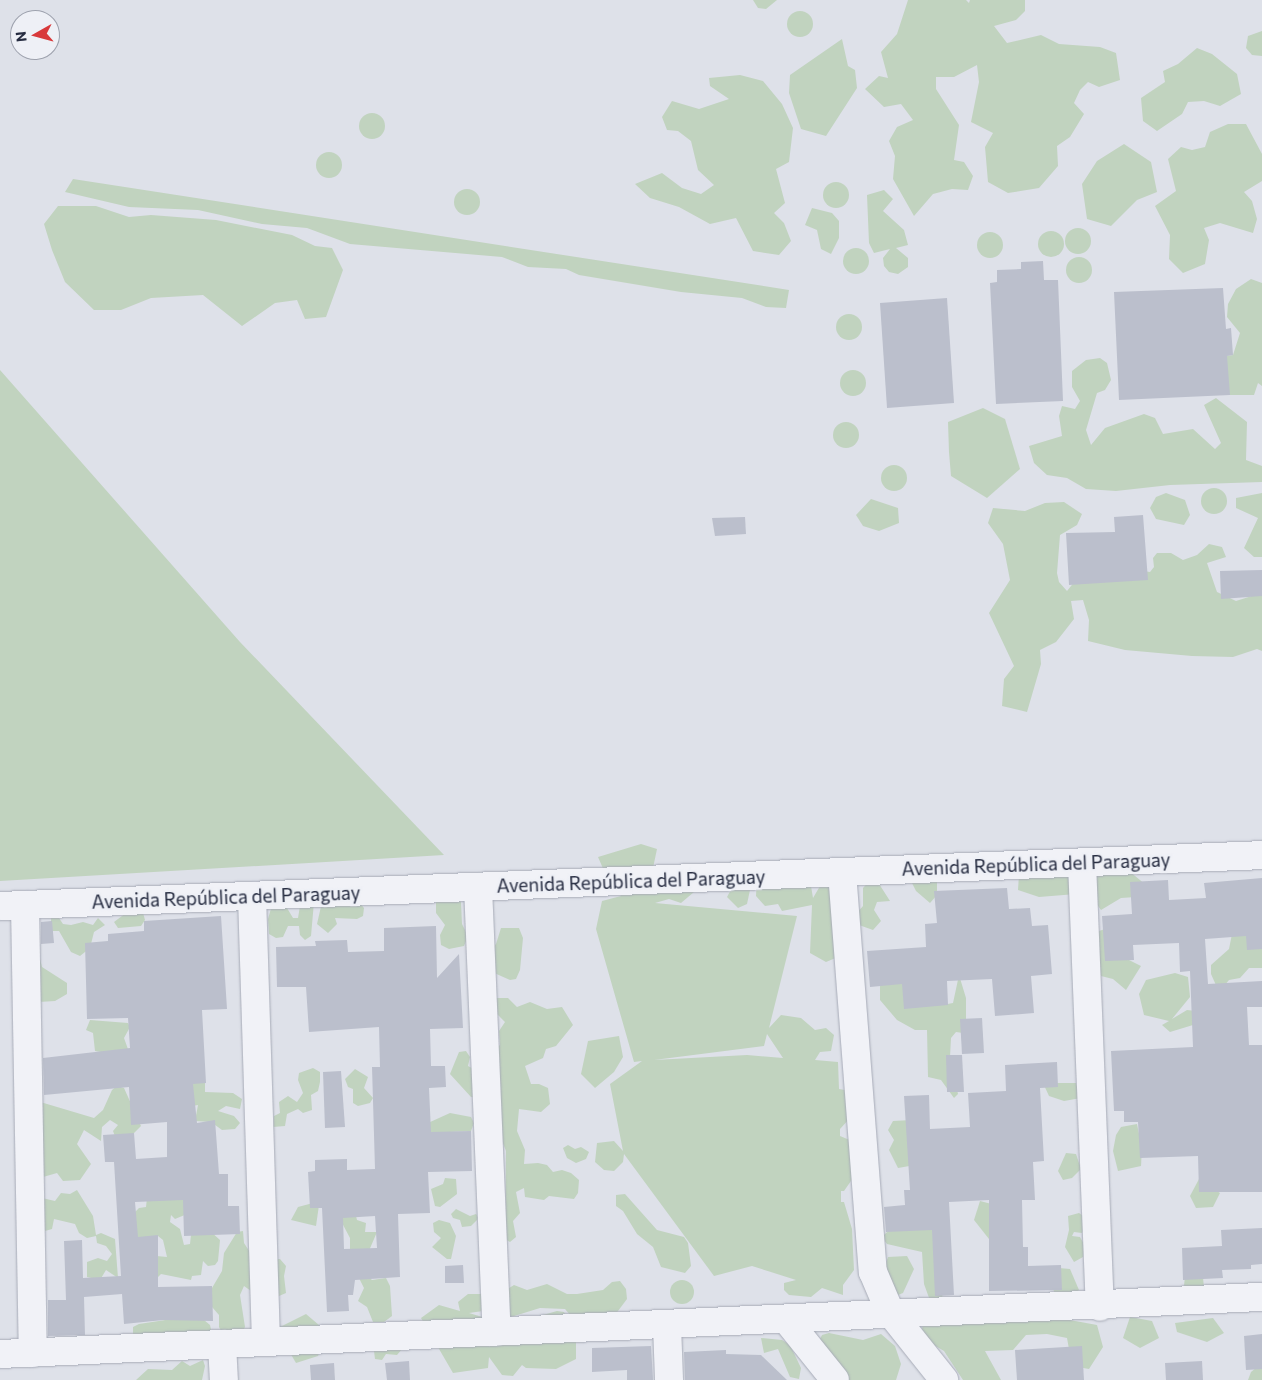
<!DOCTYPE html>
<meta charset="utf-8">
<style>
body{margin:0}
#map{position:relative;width:1262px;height:1380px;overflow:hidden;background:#dee1e9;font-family:Commissioner,sans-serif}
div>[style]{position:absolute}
.green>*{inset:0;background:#c1d3bf}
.round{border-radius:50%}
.building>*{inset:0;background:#bbbfcc}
.roads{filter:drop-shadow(0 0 1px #a7abb7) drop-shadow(0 0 1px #a7abb7)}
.minor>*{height:28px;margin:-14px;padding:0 14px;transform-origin:14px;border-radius:14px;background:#f1f2f7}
span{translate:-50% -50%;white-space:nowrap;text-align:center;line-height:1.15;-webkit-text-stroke:4.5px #eef0f6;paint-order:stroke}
.street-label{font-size:19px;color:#262c41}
.north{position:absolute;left:10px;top:10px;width:50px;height:50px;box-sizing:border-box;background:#eef0f6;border:1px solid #9ea2ae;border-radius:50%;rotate:263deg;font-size:14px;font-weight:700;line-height:20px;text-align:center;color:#262c41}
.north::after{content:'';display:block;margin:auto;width:18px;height:22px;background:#d8393b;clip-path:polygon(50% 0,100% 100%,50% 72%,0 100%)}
</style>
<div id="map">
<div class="green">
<div style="clip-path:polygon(753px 0,777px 0,766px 9px,758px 8px)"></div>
<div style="clip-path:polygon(908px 0,966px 0,969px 3px,970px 0,1025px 0,1025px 11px,1016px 20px,994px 26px,1007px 43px,1041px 35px,1059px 44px,1100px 47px,1116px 53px,1120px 80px,1099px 87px,1088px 82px,1080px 90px,1074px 103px,1084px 114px,1070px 137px,1057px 146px,1058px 166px,1039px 188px,1008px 193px,988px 182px,985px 147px,993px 133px,971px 122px,979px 82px,977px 65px,954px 77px,936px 77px,936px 89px,959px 125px,954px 160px,964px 162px,973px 176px,968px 190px,952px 189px,933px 194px,914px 216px,893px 179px,895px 156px,889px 141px,897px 127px,913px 120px,901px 104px,884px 107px,865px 89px,879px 76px,888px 78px,881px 52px,897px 34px)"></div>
<div class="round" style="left:787px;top:11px;width:26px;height:26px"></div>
<div style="clip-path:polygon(1262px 31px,1262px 56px,1252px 55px,1246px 48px,1248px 36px)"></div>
<div style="clip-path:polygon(842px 39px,848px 66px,855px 70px,857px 88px,826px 136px,801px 129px,789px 93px,790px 75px)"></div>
<div style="clip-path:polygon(1197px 48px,1212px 54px,1237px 74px,1241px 94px,1220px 106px,1204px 101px,1188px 102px,1182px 114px,1157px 131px,1143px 121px,1141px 98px,1165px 82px,1163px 71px,1178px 64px)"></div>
<div style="clip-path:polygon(740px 75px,763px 81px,782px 104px,793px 128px,789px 162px,776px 169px,785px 203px,774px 213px,784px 223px,791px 241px,779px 255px,753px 251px,736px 218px,710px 224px,679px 207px,650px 198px,635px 184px,662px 173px,682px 188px,701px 194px,714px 185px,698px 170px,691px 141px,678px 131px,667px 130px,662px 117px,672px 101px,699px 109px,729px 99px,710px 86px,709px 78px)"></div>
<div class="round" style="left:359px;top:113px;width:26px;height:26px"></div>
<div style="clip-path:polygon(1228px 124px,1246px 124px,1262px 154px,1262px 181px,1244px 192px,1252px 201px,1257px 219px,1253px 233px,1220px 223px,1204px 228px,1209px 240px,1205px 264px,1183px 273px,1169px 259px,1170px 235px,1155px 206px,1176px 191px,1168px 159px,1181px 147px,1192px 150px,1205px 147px,1210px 132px)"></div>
<div style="clip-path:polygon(1124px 144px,1151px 162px,1157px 192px,1137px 200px,1111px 226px,1087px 219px,1082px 184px,1097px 161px)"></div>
<div class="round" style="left:316px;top:152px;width:26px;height:26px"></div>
<div style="clip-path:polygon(73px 179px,789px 290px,786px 308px,766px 307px,742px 298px,681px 292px,579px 275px,566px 269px,528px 267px,502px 257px,350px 244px,307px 228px,262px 224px,198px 210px,129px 207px,65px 192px)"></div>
<div class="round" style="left:823px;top:182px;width:26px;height:26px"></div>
<div class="round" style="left:454px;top:189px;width:26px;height:26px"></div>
<div style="clip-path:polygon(884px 190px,893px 199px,883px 211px,904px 230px,908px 245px,896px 248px,908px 258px,908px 267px,898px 274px,889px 272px,884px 266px,883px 258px,890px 249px,874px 253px,869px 243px,867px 195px)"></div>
<div style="clip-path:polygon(58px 206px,96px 206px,129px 217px,151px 215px,216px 220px,292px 235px,315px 246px,332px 248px,343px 270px,326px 317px,305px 319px,297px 300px,275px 303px,242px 326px,203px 295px,151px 298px,121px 310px,94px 310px,65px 282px,52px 250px,44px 224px)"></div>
<div style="clip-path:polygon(812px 208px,832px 213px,839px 221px,839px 238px,831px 254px,821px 249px,817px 230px,805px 225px)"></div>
<div class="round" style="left:1065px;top:228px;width:26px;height:26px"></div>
<div class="round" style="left:1038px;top:231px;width:26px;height:26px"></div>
<div class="round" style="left:977px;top:232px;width:26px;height:26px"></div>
<div class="round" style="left:843px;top:248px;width:26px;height:26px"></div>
<div class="round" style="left:1066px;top:257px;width:26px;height:26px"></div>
<div style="clip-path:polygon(1251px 279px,1262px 283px,1262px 386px,1258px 383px,1254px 395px,1227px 395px,1221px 357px,1233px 355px,1240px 333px,1227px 317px,1228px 304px,1236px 289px)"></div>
<div class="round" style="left:836px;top:314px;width:26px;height:26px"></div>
<div style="clip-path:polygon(1100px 358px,1107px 363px,1111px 380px,1105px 390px,1097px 393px,1086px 430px,1091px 445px,1105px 428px,1144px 414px,1155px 418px,1163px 434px,1193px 429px,1215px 449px,1221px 443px,1204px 405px,1216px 398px,1247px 422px,1246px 460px,1262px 466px,1262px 482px,1170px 485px,1116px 491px,1086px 489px,1067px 478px,1047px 475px,1034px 463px,1029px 446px,1062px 436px,1059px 416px,1062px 406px,1075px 409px,1080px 401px,1072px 387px,1072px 371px,1086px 360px)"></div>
<div style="clip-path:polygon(0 370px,240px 642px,444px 855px,0 881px)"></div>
<div class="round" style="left:840px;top:370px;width:26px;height:26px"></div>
<div style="clip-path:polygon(983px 408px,1005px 419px,1020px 469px,987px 498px,951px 476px,949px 452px,948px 422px)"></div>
<div class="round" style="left:833px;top:422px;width:26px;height:26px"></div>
<div class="round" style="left:881px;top:465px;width:26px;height:26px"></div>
<div class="round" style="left:1201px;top:488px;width:26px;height:26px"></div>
<div style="clip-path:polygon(1166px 493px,1185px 500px,1190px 515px,1184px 525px,1156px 519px,1150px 508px,1156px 497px)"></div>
<div style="clip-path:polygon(1262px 493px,1262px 557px,1254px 557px,1244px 548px,1258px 518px,1236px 508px,1236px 498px)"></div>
<div style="clip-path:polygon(871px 499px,898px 508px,899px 523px,879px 531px,863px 526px,856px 515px)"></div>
<div style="clip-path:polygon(1064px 502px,1082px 514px,1077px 525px,1060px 535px,1057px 573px,1059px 582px,1067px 591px,1079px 576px,1128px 569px,1150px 572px,1154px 567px,1153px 558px,1157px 553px,1171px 553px,1183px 560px,1197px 555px,1209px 544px,1222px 547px,1226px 557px,1207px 563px,1217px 592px,1236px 601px,1258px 594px,1262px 589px,1262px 651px,1257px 649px,1233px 657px,1192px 656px,1125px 650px,1088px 641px,1089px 620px,1083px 600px,1071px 601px,1074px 619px,1056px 642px,1040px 650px,1041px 664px,1027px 712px,1002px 706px,1004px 679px,1014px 666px,989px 613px,1010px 580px,1003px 544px,988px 523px,993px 508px,1025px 511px,1045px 503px)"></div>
<div style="clip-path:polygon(evenodd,641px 844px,657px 849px,653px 868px,694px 892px,681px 903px,669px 899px,655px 903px,797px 916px,769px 1028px,781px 1015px,801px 1018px,815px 1030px,826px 1028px,834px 1035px,831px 1051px,820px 1052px,815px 1060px,838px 1062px,839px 1089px,856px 1092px,851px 1117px,840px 1129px,840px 1136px,852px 1141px,853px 1178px,844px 1191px,841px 1191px,841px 1202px,844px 1202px,852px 1229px,854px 1270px,843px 1285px,843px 1295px,822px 1288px,811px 1297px,789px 1295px,784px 1290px,784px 1283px,796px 1280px,752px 1266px,714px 1276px,624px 1154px,623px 1162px,614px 1171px,604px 1170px,595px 1162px,597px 1143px,614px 1141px,623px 1151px,610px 1084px,642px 1061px,634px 1062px,596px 929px,602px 901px,621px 896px,609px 882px,598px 857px,641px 844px,767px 1034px,783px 1058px,747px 1055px,654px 1060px,764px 1046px,767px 1034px)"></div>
<div style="clip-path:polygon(937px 869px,937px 895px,930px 903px,916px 891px,912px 883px)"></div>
<div style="clip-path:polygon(1129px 871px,1146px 885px,1136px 897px,1121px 898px,1101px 910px,1093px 899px,1095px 875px)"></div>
<div style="clip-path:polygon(1019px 874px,1071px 876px,1076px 894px,1039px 897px,1018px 890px)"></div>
<div style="clip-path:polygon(757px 876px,810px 880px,813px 898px,823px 881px,833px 878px,838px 957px,826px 962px,810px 953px,812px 905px,782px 911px,778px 904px,765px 906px,756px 896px)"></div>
<div style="clip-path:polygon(874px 876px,890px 901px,877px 902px,874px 910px,881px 921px,873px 930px,859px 925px,857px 913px,863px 906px,863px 888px)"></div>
<div style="clip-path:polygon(734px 884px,750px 890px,747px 904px,738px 908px,727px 897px)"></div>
<div style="clip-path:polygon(436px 894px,461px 902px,462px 924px,468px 936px,464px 946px,449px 949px,441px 945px,440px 935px,445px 925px,436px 913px)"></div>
<div style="clip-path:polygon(358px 901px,364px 908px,363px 916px,357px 919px,335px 918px,337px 924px,328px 933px,317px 924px,322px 902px)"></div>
<div style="clip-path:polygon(314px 902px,311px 936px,305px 940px,300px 935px,299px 926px,288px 926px,283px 937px,276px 938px,269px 934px,268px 919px,272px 905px,284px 903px,293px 918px,298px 918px,300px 906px)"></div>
<div style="clip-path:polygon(142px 909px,145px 920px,141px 926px,118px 928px,114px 922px,126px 913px)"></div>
<div style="clip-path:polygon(51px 918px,59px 918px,63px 924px,71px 925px,83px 922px,93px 925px,98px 918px,105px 925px,94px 932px,90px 948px,80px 956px,71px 952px,59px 931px,51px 931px)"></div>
<div style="clip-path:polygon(501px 928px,519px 928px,523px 938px,520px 970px,516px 979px,510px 980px,492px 972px,490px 950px,496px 944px)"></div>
<div style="clip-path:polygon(1105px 929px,1127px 959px,1141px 966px,1126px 990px,1113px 979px,1101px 976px,1093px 933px)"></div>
<div style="clip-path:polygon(1232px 934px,1262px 937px,1262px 968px,1249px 968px,1240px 978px,1229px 980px,1219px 992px,1211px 974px,1211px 965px,1229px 949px)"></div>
<div style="clip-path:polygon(31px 952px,40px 959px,42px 967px,67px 983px,67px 994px,55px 1001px,39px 1002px)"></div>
<div style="clip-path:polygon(1175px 973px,1188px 977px,1190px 997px,1172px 1019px,1187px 1010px,1196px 1011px,1193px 1025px,1170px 1032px,1162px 1025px,1169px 1021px,1144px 1015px,1139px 994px,1146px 980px)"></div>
<div style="clip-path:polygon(959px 975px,966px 998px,966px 1023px,963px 1033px,956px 1032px,951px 1038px,950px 1057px,958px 1094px,954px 1098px,941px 1080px,928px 1077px,927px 1030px,915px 1030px,897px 1020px,880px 1000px,880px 984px,902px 979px,942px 1005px,953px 1003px)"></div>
<div style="clip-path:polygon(496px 998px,508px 998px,517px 1007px,530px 1002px,547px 1009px,562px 1007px,573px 1025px,556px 1046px,546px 1049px,543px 1058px,525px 1066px,531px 1084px,539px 1084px,548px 1088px,550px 1104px,541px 1112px,519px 1109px,517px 1131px,525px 1150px,524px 1164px,538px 1163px,547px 1165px,553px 1172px,562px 1170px,571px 1173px,579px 1180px,578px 1193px,574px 1199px,549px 1196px,544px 1200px,525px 1197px,524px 1188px,516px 1192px,520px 1213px,513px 1221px,516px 1237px,510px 1242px,505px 1239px,506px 1151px,501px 1138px,495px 1049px,500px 1045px,499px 1031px,505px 1022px,497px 1014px)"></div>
<div style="clip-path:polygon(90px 1020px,128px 1023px,130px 1027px,124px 1038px,129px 1052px,118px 1055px,95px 1051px,93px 1033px,86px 1030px)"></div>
<div style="clip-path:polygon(619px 1036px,623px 1057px,614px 1072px,595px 1088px,581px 1074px,588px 1041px)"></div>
<div style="clip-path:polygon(466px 1051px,470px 1057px,468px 1066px,481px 1073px,479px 1097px,471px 1097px,450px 1074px,459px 1052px)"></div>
<div style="clip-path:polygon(313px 1068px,320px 1072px,320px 1082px,318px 1091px,311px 1095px,312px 1110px,303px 1113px,298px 1109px,287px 1114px,285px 1126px,273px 1127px,274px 1116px,280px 1113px,279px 1102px,288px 1096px,297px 1102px,303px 1093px,298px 1080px,299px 1073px)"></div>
<div style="clip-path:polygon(355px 1069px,368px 1077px,364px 1088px,373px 1098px,370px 1103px,358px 1106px,353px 1103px,353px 1089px,348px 1087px,345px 1079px)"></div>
<div style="clip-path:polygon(181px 1080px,205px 1082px,205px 1092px,233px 1093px,242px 1099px,240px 1109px,226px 1106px,218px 1111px,234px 1116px,240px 1123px,235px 1129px,222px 1130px,211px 1122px,195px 1121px,198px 1105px,192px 1106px)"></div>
<div style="clip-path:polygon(1043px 1083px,1076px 1083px,1081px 1098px,1064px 1101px,1049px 1096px)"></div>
<div style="clip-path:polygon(117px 1086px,124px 1088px,141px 1126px,127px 1140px,118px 1144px,113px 1131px,118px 1125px,110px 1120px,102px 1127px,101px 1141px,84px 1130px,77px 1144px,91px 1164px,80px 1180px,63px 1181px,57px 1173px,43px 1177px,37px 1101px,94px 1118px,103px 1110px,112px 1090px)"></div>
<div style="clip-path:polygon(450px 1113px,471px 1117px,474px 1123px,471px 1131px,428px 1133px,428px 1123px)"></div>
<div style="clip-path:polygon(912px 1120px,915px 1165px,898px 1168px,889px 1150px,894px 1140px,888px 1130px,893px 1121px)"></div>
<div style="clip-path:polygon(1137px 1124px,1142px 1148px,1141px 1166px,1118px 1171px,1113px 1151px,1116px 1135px,1121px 1127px)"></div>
<div style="clip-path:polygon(568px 1145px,575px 1149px,581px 1147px,589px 1152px,586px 1159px,576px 1163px,567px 1158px,563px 1148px)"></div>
<div style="clip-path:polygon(1066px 1153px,1076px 1154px,1081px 1169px,1072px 1178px,1063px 1180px,1058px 1171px)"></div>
<div style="clip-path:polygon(445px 1178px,456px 1179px,457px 1194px,440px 1207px,435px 1206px,431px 1189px,443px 1184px)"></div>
<div style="clip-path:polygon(1199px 1179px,1220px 1193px,1213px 1207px,1196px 1208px,1190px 1196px)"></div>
<div style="clip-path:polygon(77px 1190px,93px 1216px,96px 1235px,101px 1233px,115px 1239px,118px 1278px,106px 1270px,100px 1280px,87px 1277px,87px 1262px,98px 1258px,107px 1261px,112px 1254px,106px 1246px,97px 1243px,96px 1236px,87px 1238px,79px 1233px,75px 1224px,54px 1219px,52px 1229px,38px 1233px,42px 1198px,55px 1201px,61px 1193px,70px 1194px)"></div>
<div style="clip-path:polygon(181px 1191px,187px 1214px,175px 1219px,171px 1215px,170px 1222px,180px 1229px,184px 1245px,190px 1244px,191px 1235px,210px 1231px,220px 1240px,218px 1261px,215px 1265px,208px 1266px,203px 1261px,201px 1275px,192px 1276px,191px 1280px,161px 1274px,155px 1280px,146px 1255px,167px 1257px,163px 1240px,158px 1236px,136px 1238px,132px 1215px,139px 1208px,146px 1207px,147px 1198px)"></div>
<div style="clip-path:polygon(625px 1194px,657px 1230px,684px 1237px,688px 1243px,691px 1266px,685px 1273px,661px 1267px,653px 1247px,637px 1234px,623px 1211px,616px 1206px,616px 1195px)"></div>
<div style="clip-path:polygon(980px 1201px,1003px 1207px,1002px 1237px,989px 1239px,974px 1220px)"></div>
<div style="clip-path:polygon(313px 1203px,319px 1205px,316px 1226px,291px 1220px,298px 1207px)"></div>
<div style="clip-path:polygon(456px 1209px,470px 1216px,476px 1214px,479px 1218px,471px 1226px,462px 1227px,460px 1220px,453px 1218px,451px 1214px)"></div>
<div style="clip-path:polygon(1079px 1213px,1088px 1219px,1082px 1233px,1074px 1232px,1072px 1236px,1080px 1237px,1085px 1246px,1083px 1257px,1074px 1262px,1065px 1247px,1069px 1230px,1068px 1216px)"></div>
<div style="clip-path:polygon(341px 1214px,356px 1216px,357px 1220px,366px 1223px,365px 1232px,377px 1232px,368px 1253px,350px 1249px,350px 1238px,341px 1221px)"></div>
<div style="clip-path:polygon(439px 1220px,450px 1223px,456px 1236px,451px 1259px,447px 1259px,432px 1247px,441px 1238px,434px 1232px,433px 1223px)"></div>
<div style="clip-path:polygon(910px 1226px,937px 1231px,943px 1277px,942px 1305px,932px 1306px,924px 1284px,922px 1252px,887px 1244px,882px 1237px,889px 1230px)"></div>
<div style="clip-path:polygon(243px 1231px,244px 1243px,253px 1257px,251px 1291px,244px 1286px,240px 1295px,245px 1327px,242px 1333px,223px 1335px,219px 1327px,219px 1315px,212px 1307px,212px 1288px,222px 1271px,224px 1253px,237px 1232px)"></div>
<div style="clip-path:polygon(907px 1256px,914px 1269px,903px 1293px,890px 1298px,884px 1269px,888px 1257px)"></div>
<div style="clip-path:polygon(273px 1259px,280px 1259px,286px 1266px,284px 1276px,286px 1293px,279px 1296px,273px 1293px)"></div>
<div style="clip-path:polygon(1059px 1268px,1070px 1269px,1079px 1290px,1069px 1298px,1057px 1300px,1052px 1286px)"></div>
<div style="clip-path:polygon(366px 1274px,372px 1280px,386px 1278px,390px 1286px,392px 1316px,384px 1322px,373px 1322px,367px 1307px,358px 1301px,364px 1288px,359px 1278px)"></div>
<div style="clip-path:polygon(1185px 1276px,1203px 1278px,1205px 1296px,1193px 1297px,1184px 1286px)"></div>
<div class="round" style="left:670px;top:1280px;width:24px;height:24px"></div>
<div style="clip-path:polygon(620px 1281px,626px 1289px,627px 1299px,615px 1315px,571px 1316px,565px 1309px,540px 1308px,511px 1317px,505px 1313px,503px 1292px,514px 1285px,527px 1290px,547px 1284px,567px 1294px,577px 1294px,603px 1290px,612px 1282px)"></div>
<div style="clip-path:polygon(468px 1294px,482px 1294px,483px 1311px,469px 1313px,489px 1319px,489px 1347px,500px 1334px,529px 1319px,557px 1311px,564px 1312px,576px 1330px,576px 1359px,556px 1369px,526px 1368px,522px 1365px,513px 1376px,502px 1375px,489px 1357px,488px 1368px,453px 1373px,421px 1318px,439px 1305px,460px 1311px,458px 1302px)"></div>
<div style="clip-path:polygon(306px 1314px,326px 1331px,318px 1356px,296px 1363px,276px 1329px)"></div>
<div style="clip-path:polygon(1048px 1316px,1097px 1325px,1103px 1347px,1089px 1369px,1072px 1366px,1067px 1338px,1047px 1334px,1026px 1335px,1013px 1350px,985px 1351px,1001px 1380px,963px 1380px,944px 1351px,932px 1344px,922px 1330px,923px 1321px)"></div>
<div style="clip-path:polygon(1130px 1317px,1152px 1321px,1159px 1338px,1140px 1348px,1123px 1338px)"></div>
<div style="clip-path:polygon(1213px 1318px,1224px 1333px,1207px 1342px,1177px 1332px,1175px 1323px)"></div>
<div style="clip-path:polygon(172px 1319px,204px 1320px,210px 1325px,212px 1334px,133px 1335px,133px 1327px,139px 1324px)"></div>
<div style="clip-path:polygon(829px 1333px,863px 1340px,881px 1334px,895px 1346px,901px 1364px,896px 1380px,833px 1380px,816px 1347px,822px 1335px)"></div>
<div style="clip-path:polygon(761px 1338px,782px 1340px,790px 1345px,801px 1368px,799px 1379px,790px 1377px,778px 1349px,764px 1353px)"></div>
<div style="clip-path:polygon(403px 1348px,397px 1355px,386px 1354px,382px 1360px,375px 1359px,374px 1351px)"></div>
<div style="clip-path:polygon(203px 1360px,205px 1366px,202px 1380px,136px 1380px,148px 1369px,172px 1370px,182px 1361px,190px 1366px)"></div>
<div style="clip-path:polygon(1262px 1363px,1262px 1380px,1248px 1380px,1251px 1372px)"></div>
</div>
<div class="building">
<div style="clip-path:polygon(1043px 261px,1044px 280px,1058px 280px,1063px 401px,996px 404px,990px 283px,997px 282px,997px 270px,1021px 269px,1021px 262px)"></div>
<div style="clip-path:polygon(1223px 288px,1226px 329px,1231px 328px,1233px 355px,1227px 356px,1230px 395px,1119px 400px,1114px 292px)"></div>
<div style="clip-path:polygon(947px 298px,954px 403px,887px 408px,880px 303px)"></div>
<div style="clip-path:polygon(1143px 515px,1148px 580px,1069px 585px,1066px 533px,1115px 532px,1114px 517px)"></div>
<div style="clip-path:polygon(745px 517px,746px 534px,715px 536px,712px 518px)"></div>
<div style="clip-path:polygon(1262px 570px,1262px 596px,1221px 599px,1220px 571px)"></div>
<div style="clip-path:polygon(1262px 878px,1262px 949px,1247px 950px,1246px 936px,1205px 939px,1208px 984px,1262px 981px,1262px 1007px,1247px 1007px,1249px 1045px,1262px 1045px,1262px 1192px,1199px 1192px,1198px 1156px,1140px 1158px,1138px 1122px,1124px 1122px,1124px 1111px,1114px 1111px,1111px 1051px,1193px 1047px,1190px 971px,1180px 972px,1179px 943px,1133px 945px,1134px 960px,1105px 961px,1102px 916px,1132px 914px,1130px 882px,1168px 880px,1169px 900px,1206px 898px,1204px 883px)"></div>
<div style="clip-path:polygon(1007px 888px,1009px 909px,1030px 908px,1032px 926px,1048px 925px,1052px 974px,1031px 976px,1034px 1013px,995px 1016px,992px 979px,947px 981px,948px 1005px,904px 1009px,902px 984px,870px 987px,867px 951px,926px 947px,925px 924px,937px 923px,934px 891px)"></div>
<div style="clip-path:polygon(221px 916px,227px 1009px,202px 1010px,206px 1083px,193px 1084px,197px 1123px,215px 1120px,219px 1174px,228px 1174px,228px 1206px,239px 1206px,240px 1234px,184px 1236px,183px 1200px,135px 1202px,138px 1237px,158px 1235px,158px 1287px,212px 1286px,213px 1321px,163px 1320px,124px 1324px,122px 1294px,84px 1297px,85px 1335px,48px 1336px,48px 1300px,66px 1300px,64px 1241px,82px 1240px,83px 1278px,121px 1276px,114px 1162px,105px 1162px,103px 1135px,134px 1133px,136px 1159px,167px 1157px,167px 1122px,131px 1125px,129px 1087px,44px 1095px,43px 1058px,130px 1048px,128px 1018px,87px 1019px,85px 943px,108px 941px,108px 934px,144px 931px,144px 921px)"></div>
<div style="clip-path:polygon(52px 921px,54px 943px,41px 944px,41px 922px)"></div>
<div style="clip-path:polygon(evenodd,436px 926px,437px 978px,459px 954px,463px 1028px,430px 1029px,431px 1066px,445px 1066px,446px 1087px,429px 1088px,431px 1132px,471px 1131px,472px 1171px,428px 1172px,430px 1213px,398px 1214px,400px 1277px,355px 1280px,353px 1295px,348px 1295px,349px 1311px,327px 1312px,322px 1208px,310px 1208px,308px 1172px,315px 1171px,315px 1160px,347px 1159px,347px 1170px,375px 1169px,372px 1067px,380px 1067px,379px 1027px,309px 1032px,306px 987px,277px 987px,276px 947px,316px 946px,315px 941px,347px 940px,348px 952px,384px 951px,384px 928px,436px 926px,375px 1216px,377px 1248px,344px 1249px,343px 1218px,375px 1216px)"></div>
<div style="clip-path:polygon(982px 1018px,984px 1053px,962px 1054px,960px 1019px)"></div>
<div style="clip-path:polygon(946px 1055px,962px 1055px,964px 1092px,947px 1092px)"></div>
<div style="clip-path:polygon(1057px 1062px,1058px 1087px,1040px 1088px,1044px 1161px,1033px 1162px,1035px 1200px,1022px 1200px,1023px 1247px,1028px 1247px,1028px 1266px,1061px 1265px,1062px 1290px,989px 1291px,989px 1200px,949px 1202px,954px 1295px,935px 1296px,932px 1230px,886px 1232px,884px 1207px,905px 1205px,904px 1190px,910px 1190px,904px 1096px,929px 1095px,930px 1129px,970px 1127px,968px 1093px,1006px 1091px,1005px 1065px)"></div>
<div style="clip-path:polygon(341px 1071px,345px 1127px,325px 1128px,323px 1072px)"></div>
<div style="clip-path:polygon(1262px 1228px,1262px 1264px,1251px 1265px,1251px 1269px,1222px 1270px,1223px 1278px,1183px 1280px,1182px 1248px,1222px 1246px,1221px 1230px)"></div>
<div style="clip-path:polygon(463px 1265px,464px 1283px,445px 1283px,445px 1266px)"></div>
<div style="clip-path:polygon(1262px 1334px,1262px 1369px,1246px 1370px,1244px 1336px)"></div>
<div style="clip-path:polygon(651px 1346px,653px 1380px,627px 1380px,627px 1370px,592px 1372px,592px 1348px)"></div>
<div style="clip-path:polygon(1082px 1346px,1084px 1380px,1017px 1380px,1015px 1350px)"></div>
<div style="clip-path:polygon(726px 1350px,726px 1354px,761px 1355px,787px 1380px,685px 1380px,684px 1352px)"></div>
<div style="clip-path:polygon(409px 1361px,410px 1380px,387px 1380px,385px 1363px)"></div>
<div style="clip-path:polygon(1202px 1361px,1203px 1380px,1166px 1380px,1165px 1363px)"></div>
<div style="clip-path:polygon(334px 1363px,335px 1380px,311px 1380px,310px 1365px)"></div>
</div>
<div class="roads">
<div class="minor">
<div style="left:1082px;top:863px;width:444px;rotate:87.7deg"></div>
<div style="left:842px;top:872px;width:401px;rotate:85.6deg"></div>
<div style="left:873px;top:1272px;width:43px;rotate:67deg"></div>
<div style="left:890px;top:1312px;width:87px;rotate:51.5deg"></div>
<div style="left:478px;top:887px;width:445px;rotate:87.6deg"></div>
<div style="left:252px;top:896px;width:446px;rotate:88.2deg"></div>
<div style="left:25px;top:905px;width:448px;rotate:89deg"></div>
<div style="left:0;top:906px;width:1263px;rotate:-2.31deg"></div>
<div style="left:786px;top:1319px;width:78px;rotate:51.2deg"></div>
<div style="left:667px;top:1325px;width:55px;rotate:87.9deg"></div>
<div style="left:222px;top:1344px;width:36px;rotate:87deg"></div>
<div style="left:0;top:1354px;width:1263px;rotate:-2.59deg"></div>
</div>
</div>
<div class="street-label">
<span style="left:1036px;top:864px;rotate:-2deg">Avenida República del Paraguay</span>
<span style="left:631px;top:881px;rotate:-2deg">Avenida República del Paraguay</span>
<span style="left:226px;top:897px;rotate:-2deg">Avenida República del Paraguay</span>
</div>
<div class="north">N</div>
</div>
